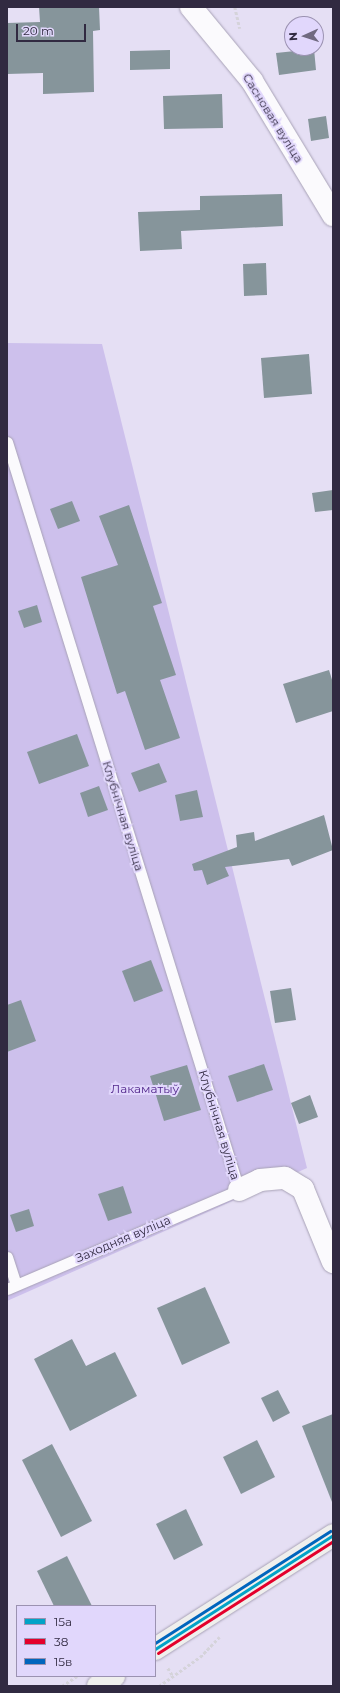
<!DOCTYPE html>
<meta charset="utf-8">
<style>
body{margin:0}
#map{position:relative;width:340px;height:1693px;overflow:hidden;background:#e5dff4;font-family:Montserrat,sans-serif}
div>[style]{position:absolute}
.green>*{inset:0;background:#cdc0ec}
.building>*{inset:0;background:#86959b}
.path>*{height:2.5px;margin-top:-1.25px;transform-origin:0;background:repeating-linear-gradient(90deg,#d5d3da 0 3px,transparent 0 5px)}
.roads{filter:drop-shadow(0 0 1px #a8a2b6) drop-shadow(0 0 1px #a8a2b6)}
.lane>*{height:11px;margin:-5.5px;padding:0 5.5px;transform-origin:5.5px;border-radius:5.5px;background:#fbfafd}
.street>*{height:22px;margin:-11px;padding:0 11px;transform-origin:11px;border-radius:11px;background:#fbfafd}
.secondary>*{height:22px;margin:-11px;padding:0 11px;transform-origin:11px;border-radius:11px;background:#efefed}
.bus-1>*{height:3px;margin:-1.5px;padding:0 1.5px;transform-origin:1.5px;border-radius:1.5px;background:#02a3c7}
.bus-2>*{height:3px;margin:-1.5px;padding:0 1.5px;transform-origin:1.5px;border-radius:1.5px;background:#e4002b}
.bus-3>*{height:3px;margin:-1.5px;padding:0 1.5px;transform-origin:1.5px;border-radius:1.5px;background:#0065bd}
span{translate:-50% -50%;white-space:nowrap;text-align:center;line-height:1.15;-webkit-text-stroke:4px #e1d7fc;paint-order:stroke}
.street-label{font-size:12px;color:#312a41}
.park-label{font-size:12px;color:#4f2489}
.frame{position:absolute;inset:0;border:8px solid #312a41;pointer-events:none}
.legend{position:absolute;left:16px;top:1605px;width:140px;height:72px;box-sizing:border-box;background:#e1d7fc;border:1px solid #9b92b1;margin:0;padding:5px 7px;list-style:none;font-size:12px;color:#312a41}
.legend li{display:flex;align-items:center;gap:8px;height:20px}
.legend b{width:20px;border:1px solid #9b92b1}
.north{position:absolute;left:284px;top:16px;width:40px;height:40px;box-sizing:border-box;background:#e1d7fc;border:1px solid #9b92b1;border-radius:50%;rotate:267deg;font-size:11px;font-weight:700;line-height:16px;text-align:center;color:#312a41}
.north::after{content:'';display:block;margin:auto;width:14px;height:18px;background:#706980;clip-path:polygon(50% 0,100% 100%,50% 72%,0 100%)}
.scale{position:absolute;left:16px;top:24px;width:70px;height:18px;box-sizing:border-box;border:2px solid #312a41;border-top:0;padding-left:5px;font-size:12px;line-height:14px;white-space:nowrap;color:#312a41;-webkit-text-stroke:3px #e1d7fc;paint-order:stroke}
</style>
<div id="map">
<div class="green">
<div style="clip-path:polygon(7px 343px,102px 344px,307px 1168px,7px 1301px)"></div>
</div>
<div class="building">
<div style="clip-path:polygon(39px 7px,99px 7px,100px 30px,93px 31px,94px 92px,43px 94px,43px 73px,7px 74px,7px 23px,40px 22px)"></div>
<div style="clip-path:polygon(314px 49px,316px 70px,279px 75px,276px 53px)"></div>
<div style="clip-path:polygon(170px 50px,170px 69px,130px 70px,130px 51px)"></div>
<div style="clip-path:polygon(222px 94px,223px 128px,164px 129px,163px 96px)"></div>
<div style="clip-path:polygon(326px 116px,329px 138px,311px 141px,308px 119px)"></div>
<div style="clip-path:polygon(282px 194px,283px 226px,181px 231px,182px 249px,140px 251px,138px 212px,200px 210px,200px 196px)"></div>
<div style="clip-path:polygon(266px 263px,267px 295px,244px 296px,243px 264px)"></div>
<div style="clip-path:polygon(309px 354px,312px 394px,264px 398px,261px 358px)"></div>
<div style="clip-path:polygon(333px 490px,333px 510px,315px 512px,312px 493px)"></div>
<div style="clip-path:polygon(72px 501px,80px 521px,58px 529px,50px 509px)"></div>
<div style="clip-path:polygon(129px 505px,162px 603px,153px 606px,176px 675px,160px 680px,180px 738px,145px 750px,125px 691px,117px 694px,81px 577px,118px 565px,99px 516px)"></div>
<div style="clip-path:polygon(37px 605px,42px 622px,24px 628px,18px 611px)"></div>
<div style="clip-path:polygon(329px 670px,333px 683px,333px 711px,296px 723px,283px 684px)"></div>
<div style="clip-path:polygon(77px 734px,89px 766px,39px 784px,27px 752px)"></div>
<div style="clip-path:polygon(159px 763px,167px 782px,139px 792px,131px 773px)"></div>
<div style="clip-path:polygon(99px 786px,108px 810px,88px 817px,80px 793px)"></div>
<div style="clip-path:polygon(197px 790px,203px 817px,180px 821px,175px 795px)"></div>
<div style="clip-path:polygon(324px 815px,333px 850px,292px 866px,289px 859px,225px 867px,229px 876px,207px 885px,202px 870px,194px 871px,192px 864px,237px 847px,236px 835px,254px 832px,255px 841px)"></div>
<div style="clip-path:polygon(151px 960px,163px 991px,134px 1002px,122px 971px)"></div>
<div style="clip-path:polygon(291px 988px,296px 1020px,275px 1023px,270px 991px)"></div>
<div style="clip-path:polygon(21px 1000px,36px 1041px,7px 1052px,7px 1005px)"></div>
<div style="clip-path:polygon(264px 1064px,273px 1090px,237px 1102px,228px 1076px)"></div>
<div style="clip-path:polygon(187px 1065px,201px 1110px,164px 1121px,150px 1076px)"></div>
<div style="clip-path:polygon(310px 1095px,318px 1117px,299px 1124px,291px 1103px)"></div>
<div style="clip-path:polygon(123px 1186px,132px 1213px,108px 1221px,98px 1194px)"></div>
<div style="clip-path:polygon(29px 1209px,34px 1226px,16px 1232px,10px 1215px)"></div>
<div style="clip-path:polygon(205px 1287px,230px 1343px,182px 1365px,157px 1308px)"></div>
<div style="clip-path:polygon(72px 1339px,86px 1366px,115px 1352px,137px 1396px,70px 1431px,34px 1359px)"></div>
<div style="clip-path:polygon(278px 1390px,290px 1413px,273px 1422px,261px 1398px)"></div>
<div style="clip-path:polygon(333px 1414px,333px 1501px,332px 1502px,302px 1426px)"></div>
<div style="clip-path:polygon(257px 1440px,275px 1477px,241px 1494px,223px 1457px)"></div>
<div style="clip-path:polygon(52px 1444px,92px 1521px,61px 1537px,22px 1460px)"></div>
<div style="clip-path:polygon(186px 1509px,203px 1545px,174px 1560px,156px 1524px)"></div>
<div style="clip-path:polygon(67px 1556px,92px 1606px,54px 1606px,37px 1571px)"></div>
</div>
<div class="path">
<div style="left:235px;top:7px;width:22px;rotate:77deg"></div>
<div style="left:168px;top:1668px;width:9px;rotate:58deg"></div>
<div style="left:62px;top:1686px;width:18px;rotate:-34deg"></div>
<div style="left:159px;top:1686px;width:50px;rotate:-35.3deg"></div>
<div style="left:200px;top:1657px;width:28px;rotate:-46deg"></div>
</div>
<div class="roads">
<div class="lane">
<div style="left:7px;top:442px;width:783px;rotate:72.77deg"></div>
<div style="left:239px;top:1190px;width:252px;rotate:156.9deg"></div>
<div style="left:7px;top:1257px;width:28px;rotate:72deg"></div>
</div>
<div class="street">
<div style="left:191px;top:7px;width:96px;rotate:50.5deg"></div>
<div style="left:252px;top:81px;width:157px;rotate:58.8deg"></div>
<div style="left:239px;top:1190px;width:23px;rotate:-25deg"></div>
<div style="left:260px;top:1180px;width:25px;rotate:-5deg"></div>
<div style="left:285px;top:1178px;width:21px;rotate:31deg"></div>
<div style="left:303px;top:1189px;width:79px;rotate:67.7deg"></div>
</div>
<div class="secondary">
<div style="left:155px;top:1649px;width:211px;rotate:-32.6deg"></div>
<div style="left:98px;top:1686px;width:19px;rotate:-32deg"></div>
</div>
</div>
<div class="bus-1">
<div style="left:155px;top:1649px;width:211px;rotate:-32.6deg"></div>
</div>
<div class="bus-2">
<div style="left:158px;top:1653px;width:208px;rotate:-32.6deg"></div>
</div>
<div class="bus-3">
<div style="left:155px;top:1643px;width:208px;rotate:-32.6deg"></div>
</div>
<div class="street-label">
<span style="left:273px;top:118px;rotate:58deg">Сасновая вуліца</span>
<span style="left:123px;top:816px;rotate:73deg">Клубнічная вуліца</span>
<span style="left:219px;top:1125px;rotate:73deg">Клубнічная вуліца</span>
<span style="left:123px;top:1239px;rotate:-23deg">Заходняя вуліца</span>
</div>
<div class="park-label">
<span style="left:145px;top:1089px">Лакаматыў</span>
</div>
<div class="frame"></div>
<ul class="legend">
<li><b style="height:5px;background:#02a3c7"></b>15а</li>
<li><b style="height:5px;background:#e4002b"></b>38</li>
<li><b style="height:5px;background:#0065bd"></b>15в</li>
</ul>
<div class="north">N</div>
<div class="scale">20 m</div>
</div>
